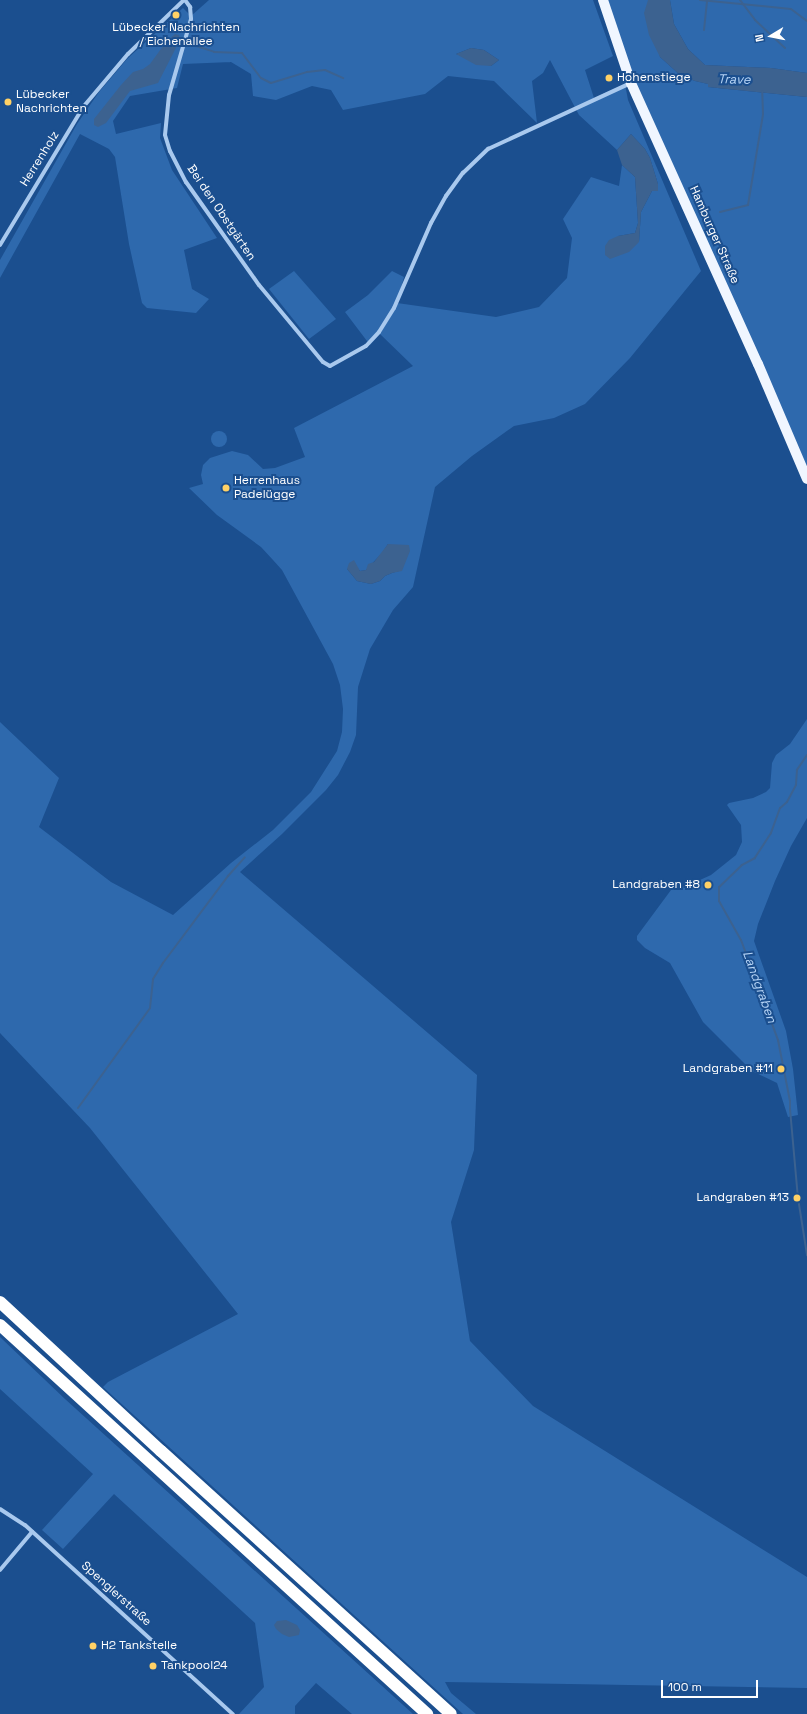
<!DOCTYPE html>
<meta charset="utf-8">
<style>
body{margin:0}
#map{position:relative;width:807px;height:1714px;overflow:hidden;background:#1b4f8f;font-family:"Space Grotesk",sans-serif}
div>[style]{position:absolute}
.green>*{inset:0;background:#2e69ad}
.round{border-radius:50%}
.water>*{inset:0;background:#3c6290}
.stream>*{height:2px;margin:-1px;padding:0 1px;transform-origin:1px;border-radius:1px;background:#3c6290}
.minor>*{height:4px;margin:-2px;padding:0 2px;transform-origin:2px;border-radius:2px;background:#a9c9ee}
.primary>*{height:10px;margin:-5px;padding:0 5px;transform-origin:5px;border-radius:5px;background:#f0f6ff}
.motorway>*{height:12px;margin:-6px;padding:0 6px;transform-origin:6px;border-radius:6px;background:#fff}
.dots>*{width:11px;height:11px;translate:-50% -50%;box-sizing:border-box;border:2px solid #1b4f8f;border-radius:50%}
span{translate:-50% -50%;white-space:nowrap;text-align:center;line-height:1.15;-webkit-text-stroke:4px #1b4f8f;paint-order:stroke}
.poi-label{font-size:12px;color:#fff}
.left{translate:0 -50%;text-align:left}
.right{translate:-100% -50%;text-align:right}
.street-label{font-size:12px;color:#fff}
.water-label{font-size:13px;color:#b5d3f5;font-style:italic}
.north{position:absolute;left:751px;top:16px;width:40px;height:40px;-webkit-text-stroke:3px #1b4f8f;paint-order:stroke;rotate:260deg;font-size:11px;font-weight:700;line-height:16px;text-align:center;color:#fff}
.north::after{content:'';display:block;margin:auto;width:14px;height:18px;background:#fff;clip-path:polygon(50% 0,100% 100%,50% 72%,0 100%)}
.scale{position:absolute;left:661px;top:1680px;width:97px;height:18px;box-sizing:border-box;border:2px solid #fff;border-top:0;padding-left:5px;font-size:12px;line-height:14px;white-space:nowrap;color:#fff;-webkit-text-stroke:3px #1b4f8f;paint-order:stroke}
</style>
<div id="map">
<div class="green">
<div style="clip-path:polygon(evenodd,209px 0,593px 0,613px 56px,585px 70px,594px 98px,625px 84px,628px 100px,701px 271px,630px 358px,585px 404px,554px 418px,514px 426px,472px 456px,435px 487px,413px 587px,393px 610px,370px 649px,358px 687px,356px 735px,350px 752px,338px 775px,326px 790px,282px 834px,240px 872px,477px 1075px,474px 1150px,451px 1222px,470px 1341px,533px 1406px,807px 1577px,807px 1688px,445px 1682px,451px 1693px,476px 1714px,463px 1714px,103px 1387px,108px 1382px,238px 1314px,90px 1128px,0 1033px,0 722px,59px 778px,39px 827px,111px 882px,173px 915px,231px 863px,273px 830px,311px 792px,337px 751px,342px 732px,343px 709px,340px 685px,333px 664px,282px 570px,273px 560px,261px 547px,217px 515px,189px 488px,203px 484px,201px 475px,203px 465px,210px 458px,232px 451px,248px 455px,263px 469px,275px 468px,305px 457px,294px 428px,413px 366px,380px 334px,370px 345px,345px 312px,368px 295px,392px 271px,404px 277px,397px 303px,496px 317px,539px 307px,567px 278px,572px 238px,563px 219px,591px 177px,619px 186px,622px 165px,635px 177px,638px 223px,635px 233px,618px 236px,639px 242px,641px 212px,652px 191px,657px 191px,658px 184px,650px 158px,645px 149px,631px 134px,617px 150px,579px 115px,550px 60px,543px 73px,532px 81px,537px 123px,494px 81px,448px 76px,425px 94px,343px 110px,331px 90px,312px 86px,276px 100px,253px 96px,251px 74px,231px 62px,183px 64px,177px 88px,130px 96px,113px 121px,116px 134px,161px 123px,160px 138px,172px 170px,217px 238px,184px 250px,192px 289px,209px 299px,196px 313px,147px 308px,142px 303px,129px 244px,115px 157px,109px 149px,80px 134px,0 278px,0 260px,77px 124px,99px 92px,127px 59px,183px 8px,191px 16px,209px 0,471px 48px,484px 50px,499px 60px,491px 66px,456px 54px,471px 48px,209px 0,388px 544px,402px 570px,392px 573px,385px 576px,380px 581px,371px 584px,357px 581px,347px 569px,356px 566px,360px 571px,366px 570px,382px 553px,388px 544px)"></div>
<div style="clip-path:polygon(607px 0,648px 0,660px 57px,680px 75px,695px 81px,708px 84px,708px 87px,807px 97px,807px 469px,624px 60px)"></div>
<div style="clip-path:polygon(670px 0,807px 0,807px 73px,771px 68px,705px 65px,688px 49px,674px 24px)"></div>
<div style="clip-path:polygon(294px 271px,336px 319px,309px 339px,269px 289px)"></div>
<div class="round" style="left:211px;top:431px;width:16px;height:16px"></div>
<div style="clip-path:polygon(807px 719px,807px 818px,791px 846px,775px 881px,758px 924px,754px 941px,786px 1031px,793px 1069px,798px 1115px,788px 1117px,777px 1083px,752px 1071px,703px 1022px,670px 963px,645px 948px,637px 940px,637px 936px,671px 890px,691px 884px,711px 875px,736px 855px,742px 842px,741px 825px,727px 805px,729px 803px,753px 798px,766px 792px,770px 788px,772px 763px,776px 755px,790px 744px)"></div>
<div style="clip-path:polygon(0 1337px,65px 1399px,413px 1714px,352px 1714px,316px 1683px,295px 1706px,295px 1714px,239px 1714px,264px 1687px,255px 1623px,114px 1494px,63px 1549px,42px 1530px,93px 1474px,0 1389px)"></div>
</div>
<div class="water">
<div style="clip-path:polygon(648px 0,670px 0,674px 24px,688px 49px,705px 65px,771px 68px,807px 73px,807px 97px,708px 87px,708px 84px,695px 81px,680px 75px,660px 57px,649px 35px,644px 13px)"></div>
<div style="clip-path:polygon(175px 34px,179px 35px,180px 40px,158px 83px,130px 91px,106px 123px,98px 127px,94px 125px,94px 119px,121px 85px,133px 72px,143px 69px,150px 64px,166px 42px)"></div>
<div style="clip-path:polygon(471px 48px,484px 50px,499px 60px,491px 66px,476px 65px,456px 54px)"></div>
<div style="clip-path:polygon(631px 134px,645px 149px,650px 158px,658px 184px,658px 191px,652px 191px,641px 212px,639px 242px,629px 252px,610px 259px,605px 255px,605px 246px,609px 240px,618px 236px,635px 233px,638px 223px,635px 177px,622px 165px,617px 150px)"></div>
<div style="clip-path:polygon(388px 544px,409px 545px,410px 551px,402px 571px,392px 573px,385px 576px,380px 581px,371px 584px,357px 581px,347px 569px,349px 563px,354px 560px,360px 571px,366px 570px,368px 564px,374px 562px)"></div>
<div style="clip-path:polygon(286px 1620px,297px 1625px,300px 1630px,299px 1635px,289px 1637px,282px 1634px,276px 1629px,274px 1625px,277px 1621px)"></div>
</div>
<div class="stream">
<div style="left:700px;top:0;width:91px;rotate:5.6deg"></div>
<div style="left:791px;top:9px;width:20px;rotate:37deg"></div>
<div style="left:740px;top:0;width:25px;rotate:53deg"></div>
<div style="left:755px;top:20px;width:41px;rotate:43deg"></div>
<div style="left:704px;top:30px;width:29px;rotate:-84deg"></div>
<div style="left:187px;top:43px;width:28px;rotate:18deg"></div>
<div style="left:214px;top:52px;width:28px;rotate:2deg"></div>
<div style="left:242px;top:53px;width:31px;rotate:53deg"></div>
<div style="left:261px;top:78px;width:11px;rotate:27deg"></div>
<div style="left:271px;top:83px;width:38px;rotate:-17deg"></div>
<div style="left:307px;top:72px;width:18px;rotate:-6deg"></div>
<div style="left:325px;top:70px;width:20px;rotate:24deg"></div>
<div style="left:720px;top:212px;width:29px;rotate:-14deg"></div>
<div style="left:748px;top:205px;width:92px;rotate:-80.6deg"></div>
<div style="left:763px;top:114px;width:23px;rotate:-92deg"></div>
<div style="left:807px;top:755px;width:18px;rotate:124deg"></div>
<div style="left:797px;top:770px;width:15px;rotate:94deg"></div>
<div style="left:796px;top:785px;width:19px;rotate:118deg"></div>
<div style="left:787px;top:802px;width:9px;rotate:139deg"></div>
<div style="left:780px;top:808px;width:27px;rotate:110deg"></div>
<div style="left:771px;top:833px;width:30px;rotate:123deg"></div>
<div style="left:755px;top:858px;width:15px;rotate:152deg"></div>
<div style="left:742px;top:865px;width:32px;rotate:136deg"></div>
<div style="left:719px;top:887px;width:14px;rotate:90deg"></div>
<div style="left:719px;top:901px;width:45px;rotate:60.6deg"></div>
<div style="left:741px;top:940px;width:107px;rotate:69.7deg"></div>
<div style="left:778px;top:1040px;width:62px;rotate:78.9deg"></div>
<div style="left:790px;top:1101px;width:8px;rotate:90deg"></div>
<div style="left:790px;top:1109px;width:89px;rotate:84.9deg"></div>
<div style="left:798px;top:1198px;width:58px;rotate:81deg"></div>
<div style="left:78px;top:1108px;width:123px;rotate:-54.2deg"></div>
<div style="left:150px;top:1008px;width:29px;rotate:-84deg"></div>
<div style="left:153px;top:979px;width:19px;rotate:-58deg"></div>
<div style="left:163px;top:963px;width:109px;rotate:-53.2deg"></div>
<div style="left:228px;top:876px;width:25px;rotate:-48deg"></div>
</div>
<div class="minor">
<div style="left:185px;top:0;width:9px;rotate:54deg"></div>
<div style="left:190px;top:7px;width:12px;rotate:85deg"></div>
<div style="left:191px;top:19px;width:79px;rotate:106.1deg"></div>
<div style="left:169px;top:95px;width:40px;rotate:95.7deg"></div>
<div style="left:165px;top:135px;width:17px;rotate:73deg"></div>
<div style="left:170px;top:151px;width:35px;rotate:63deg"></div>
<div style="left:186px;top:182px;width:126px;rotate:54.7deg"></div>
<div style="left:259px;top:285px;width:100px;rotate:50.3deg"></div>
<div style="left:323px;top:362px;width:8px;rotate:30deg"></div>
<div style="left:330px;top:366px;width:41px;rotate:-29.1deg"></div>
<div style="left:366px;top:346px;width:19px;rotate:-47deg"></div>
<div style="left:379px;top:332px;width:28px;rotate:-58deg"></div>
<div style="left:394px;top:308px;width:93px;rotate:-66.5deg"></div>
<div style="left:431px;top:223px;width:31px;rotate:-61deg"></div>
<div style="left:446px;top:196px;width:29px;rotate:-54deg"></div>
<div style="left:463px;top:173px;width:35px;rotate:-44deg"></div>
<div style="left:488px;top:149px;width:157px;rotate:-24.8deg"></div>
<div style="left:0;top:245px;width:162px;rotate:-58.9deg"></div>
<div style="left:84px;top:106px;width:68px;rotate:-49.8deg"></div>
<div style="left:128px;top:54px;width:78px;rotate:-44deg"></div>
<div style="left:0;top:1509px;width:30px;rotate:33deg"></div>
<div style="left:25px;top:1525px;width:281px;rotate:42.3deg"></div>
<div style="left:0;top:1570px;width:50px;rotate:-49.9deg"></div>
</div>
<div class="primary">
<div style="left:603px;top:0;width:88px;rotate:71.4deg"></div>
<div style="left:631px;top:83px;width:308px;rotate:65.7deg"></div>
<div style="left:758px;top:364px;width:125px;rotate:66.9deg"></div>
</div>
<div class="motorway">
<div style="left:0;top:1302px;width:219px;rotate:42.8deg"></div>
<div style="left:161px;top:1451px;width:391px;rotate:42.2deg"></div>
<div style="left:0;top:1325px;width:578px;rotate:42.33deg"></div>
</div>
<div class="dots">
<div style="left:176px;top:15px;background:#ffd166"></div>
<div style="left:609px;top:78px;background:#ffd166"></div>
<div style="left:8px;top:102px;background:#ffd166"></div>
<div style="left:226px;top:488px;background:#ffd166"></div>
<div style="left:708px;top:885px;background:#ffd166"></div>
<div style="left:781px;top:1069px;background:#ffd166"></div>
<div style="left:797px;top:1198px;background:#ffd166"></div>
<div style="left:93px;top:1646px;background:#ffd166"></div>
<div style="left:153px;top:1666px;background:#ffd166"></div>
</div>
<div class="poi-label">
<span style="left:176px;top:35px">Lübecker Nachrichten<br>/ Eichenallee</span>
<span class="left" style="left:617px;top:78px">Hohenstiege</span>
<span class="left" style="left:16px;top:102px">Lübecker<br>Nachrichten</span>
<span class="left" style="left:234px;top:488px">Herrenhaus<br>Padelügge</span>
<span class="right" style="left:700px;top:885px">Landgraben #8</span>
<span class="right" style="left:773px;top:1069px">Landgraben #11</span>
<span class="right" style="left:789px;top:1198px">Landgraben #13</span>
<span class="left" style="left:101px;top:1646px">H2 Tankstelle</span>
<span class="left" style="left:161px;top:1666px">Tankpool24</span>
</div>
<div class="street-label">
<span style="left:40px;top:159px;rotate:-58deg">Herrenholz</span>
<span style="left:221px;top:213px;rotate:56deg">Bei den Obstgärten</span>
<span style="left:714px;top:235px;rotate:66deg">Hamburger Straße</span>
<span style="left:116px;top:1594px;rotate:42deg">Spenglerstraße</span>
</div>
<div class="water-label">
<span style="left:734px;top:80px;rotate:1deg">Trave</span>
<span style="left:759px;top:987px;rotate:70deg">Landgraben</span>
</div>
<div class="north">N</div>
<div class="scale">100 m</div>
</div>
